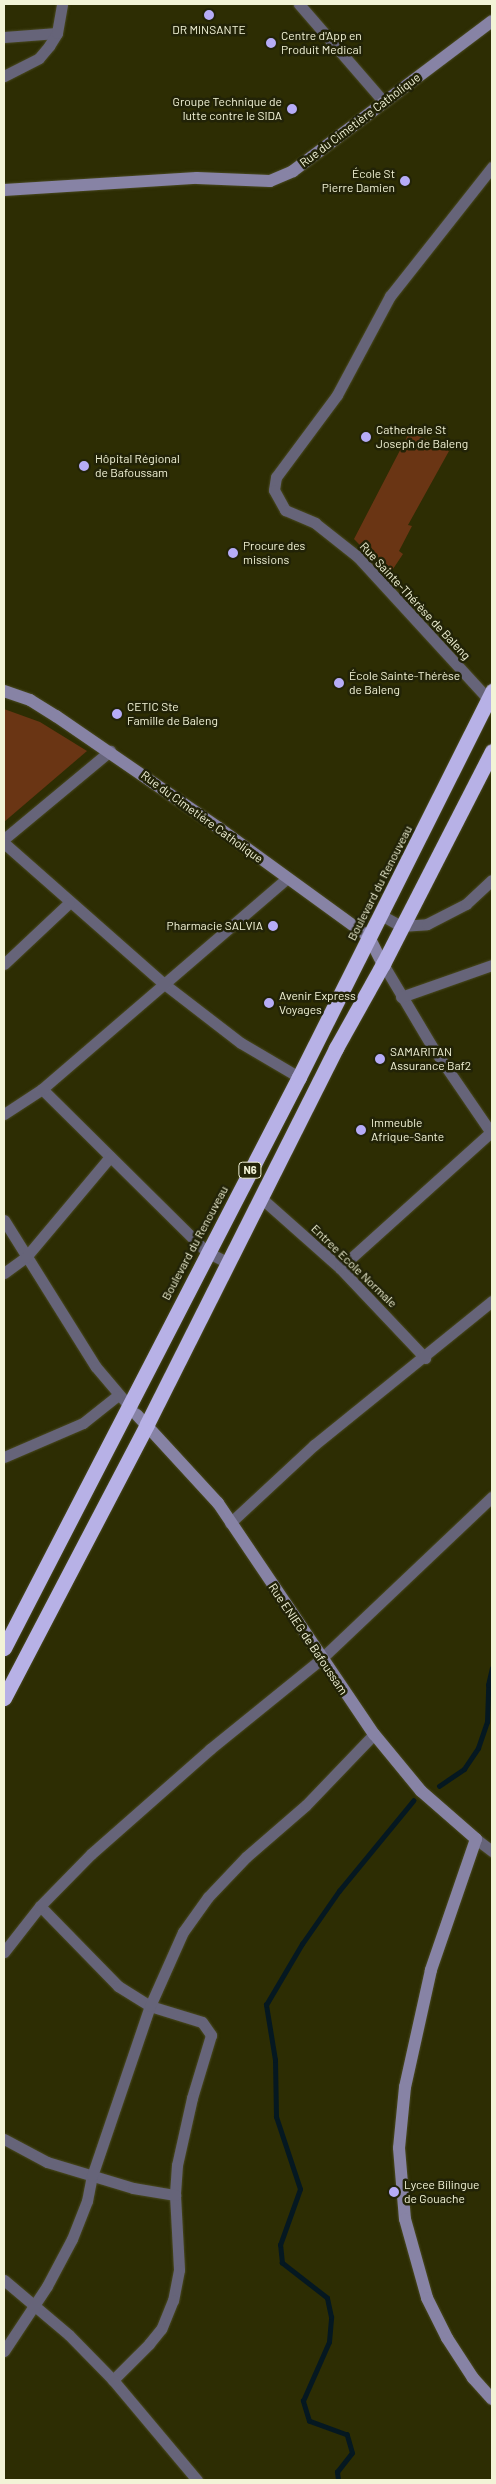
<!DOCTYPE html>
<meta charset="utf-8">
<style>
body{margin:0}
#map{position:relative;width:496px;height:2484px;overflow:hidden;background:#2d2d03;font-family:Barlow,sans-serif}
div>[style]{position:absolute}
.green>*{inset:0;background:#6a3514}
.stream>*{height:4.5px;margin:-2.25px;padding:0 2.25px;transform-origin:2.25px;border-radius:2.25px;background:#051821}
.roads{filter:drop-shadow(0 0 1px #494921) drop-shadow(0 0 1px #494921)}
.street>*{height:11px;margin:-5.5px;padding:0 5.5px;transform-origin:5.5px;border-radius:5.5px;background:#666479}
.secondary>*{height:12px;margin:-6px;padding:0 6px;transform-origin:6px;border-radius:6px;background:#8783a5}
.highway>*{height:15px;margin:-7.5px;padding:0 7.5px;transform-origin:7.5px;border-radius:7.5px;background:#b7b1e6}
.dots>*{width:14px;height:14px;translate:-50% -50%;box-sizing:border-box;border:2px solid #222307;border-radius:50%}
span{translate:-50% -50%;white-space:nowrap;text-align:center;line-height:1.15;-webkit-text-stroke:5px #222307;paint-order:stroke}
.shield-label span{padding:1px 4px;background:#222307;border:1px solid;border-radius:4px;-webkit-text-stroke-width:0}
.shield-label{font-size:11px;color:#f2f3d7;font-weight:700}
.poi-label{font-size:12px;color:#f2f3d7}
.left{translate:0 -50%;text-align:left}
.right{translate:-100% -50%;text-align:right}
.street-label{font-size:12px;color:#f2f3d7}
.frame{position:absolute;inset:0;border:5px solid #f2f3d7;pointer-events:none}
</style>
<div id="map">
<div class="green">
<div style="clip-path:polygon(410px 431px,449px 451px,408px 525px,412px 526px,399px 551px,403px 554px,389px 575px,354px 539px)"></div>
<div style="clip-path:polygon(4px 709px,40px 722px,87px 751px,4px 822px)"></div>
</div>
<div class="stream">
<div style="left:439px;top:1786px;width:30px;rotate:-34deg"></div>
<div style="left:464px;top:1769px;width:25px;rotate:-56deg"></div>
<div style="left:478px;top:1748px;width:28px;rotate:-71deg"></div>
<div style="left:487px;top:1722px;width:37px;rotate:-88deg"></div>
<div style="left:488px;top:1685px;width:17px;rotate:-77deg"></div>
<div style="left:338px;top:2480px;width:8px;rotate:-97deg"></div>
<div style="left:337px;top:2472px;width:24px;rotate:-52deg"></div>
<div style="left:352px;top:2453px;width:19px;rotate:-106deg"></div>
<div style="left:347px;top:2435px;width:40px;rotate:-159.8deg"></div>
<div style="left:309px;top:2421px;width:21px;rotate:-107deg"></div>
<div style="left:303px;top:2401px;width:64px;rotate:-66.2deg"></div>
<div style="left:329px;top:2342px;width:25px;rotate:-85deg"></div>
<div style="left:331px;top:2317px;width:19px;rotate:-102deg"></div>
<div style="left:327px;top:2298px;width:57px;rotate:-142.1deg"></div>
<div style="left:282px;top:2263px;width:18px;rotate:-96deg"></div>
<div style="left:280px;top:2245px;width:59px;rotate:-70.3deg"></div>
<div style="left:300px;top:2189px;width:76px;rotate:-108.4deg"></div>
<div style="left:276px;top:2117px;width:57px;rotate:-91deg"></div>
<div style="left:275px;top:2060px;width:56px;rotate:-99.3deg"></div>
<div style="left:266px;top:2005px;width:71px;rotate:-59.5deg"></div>
<div style="left:302px;top:1944px;width:65px;rotate:-55.1deg"></div>
<div style="left:339px;top:1891px;width:117px;rotate:-50.6deg"></div>
</div>
<div class="roads">
<div class="street">
<div style="left:299px;top:4px;width:128px;rotate:49.1deg"></div>
<div style="left:4px;top:37px;width:53px;rotate:-4.3deg"></div>
<div style="left:4px;top:76px;width:39px;rotate:-27deg"></div>
<div style="left:39px;top:58px;width:16px;rotate:-50deg"></div>
<div style="left:49px;top:46px;width:15px;rotate:-58deg"></div>
<div style="left:57px;top:33px;width:29px;rotate:-80deg"></div>
<div style="left:492px;top:167px;width:164px;rotate:128.3deg"></div>
<div style="left:390px;top:296px;width:112px;rotate:118.2deg"></div>
<div style="left:337px;top:395px;width:102px;rotate:126.6deg"></div>
<div style="left:276px;top:477px;width:13px;rotate:99deg"></div>
<div style="left:274px;top:490px;width:23px;rotate:61deg"></div>
<div style="left:285px;top:510px;width:33px;rotate:23deg"></div>
<div style="left:315px;top:523px;width:55px;rotate:38.3deg"></div>
<div style="left:358px;top:557px;width:198px;rotate:47.5deg"></div>
<div style="left:4px;top:839px;width:138px;rotate:-39.7deg"></div>
<div style="left:4px;top:843px;width:212px;rotate:41.4deg"></div>
<div style="left:163px;top:983px;width:98px;rotate:37.6deg"></div>
<div style="left:241px;top:1043px;width:67px;rotate:30.4deg"></div>
<div style="left:381px;top:915px;width:23px;rotate:29deg"></div>
<div style="left:401px;top:926px;width:26px;rotate:-4deg"></div>
<div style="left:427px;top:924px;width:44px;rotate:-27.1deg"></div>
<div style="left:466px;top:904px;width:35px;rotate:-43deg"></div>
<div style="left:4px;top:964px;width:89px;rotate:-43.2deg"></div>
<div style="left:383px;top:964px;width:94px;rotate:59.3deg"></div>
<div style="left:431px;top:1045px;width:108px;rotate:55.6deg"></div>
<div style="left:401px;top:997px;width:96px;rotate:-19.4deg"></div>
<div style="left:42px;top:1089px;width:232px;rotate:44.7deg"></div>
<div style="left:207px;top:1252px;width:22px;rotate:27deg"></div>
<div style="left:4px;top:1114px;width:45px;rotate:-33.3deg"></div>
<div style="left:42px;top:1089px;width:322px;rotate:-40.7deg"></div>
<div style="left:260px;top:1197px;width:107px;rotate:41.6deg"></div>
<div style="left:340px;top:1268px;width:124px;rotate:46.6deg"></div>
<div style="left:4px;top:1220px;width:173px;rotate:58deg"></div>
<div style="left:96px;top:1367px;width:59px;rotate:49.8deg"></div>
<div style="left:340px;top:1268px;width:203px;rotate:-42deg"></div>
<div style="left:4px;top:1273px;width:27px;rotate:-36deg"></div>
<div style="left:26px;top:1257px;width:131px;rotate:-50deg"></div>
<div style="left:4px;top:1457px;width:86px;rotate:-23.3deg"></div>
<div style="left:83px;top:1423px;width:43px;rotate:-38.5deg"></div>
<div style="left:230px;top:1523px;width:115px;rotate:-42.9deg"></div>
<div style="left:314px;top:1445px;width:229px;rotate:-39deg"></div>
<div style="left:476px;top:1839px;width:20px;rotate:37deg"></div>
<div style="left:40px;top:1906px;width:112px;rotate:45.7deg"></div>
<div style="left:118px;top:1986px;width:38px;rotate:32deg"></div>
<div style="left:150px;top:2006px;width:54px;rotate:17.1deg"></div>
<div style="left:202px;top:2022px;width:16px;rotate:55deg"></div>
<div style="left:211px;top:2035px;width:66px;rotate:106.8deg"></div>
<div style="left:192px;top:2098px;width:69px;rotate:102.6deg"></div>
<div style="left:177px;top:2165px;width:30px;rotate:94deg"></div>
<div style="left:175px;top:2195px;width:75px;rotate:86.9deg"></div>
<div style="left:179px;top:2270px;width:31px;rotate:101deg"></div>
<div style="left:173px;top:2300px;width:31px;rotate:112deg"></div>
<div style="left:161px;top:2329px;width:19px;rotate:129deg"></div>
<div style="left:149px;top:2344px;width:51px;rotate:135deg"></div>
<div style="left:4px;top:1952px;width:58px;rotate:-52deg"></div>
<div style="left:40px;top:1906px;width:73px;rotate:-45.6deg"></div>
<div style="left:91px;top:1854px;width:159px;rotate:-41.4deg"></div>
<div style="left:210px;top:1749px;width:143px;rotate:-39deg"></div>
<div style="left:321px;top:1659px;width:236px;rotate:-43.5deg"></div>
<div style="left:4px;top:2139px;width:49px;rotate:28.1deg"></div>
<div style="left:47px;top:2162px;width:90px;rotate:16.8deg"></div>
<div style="left:133px;top:2188px;width:43px;rotate:9.5deg"></div>
<div style="left:4px;top:2280px;width:85px;rotate:40.2deg"></div>
<div style="left:69px;top:2335px;width:63px;rotate:45.6deg"></div>
<div style="left:113px;top:2380px;width:131px;rotate:50deg"></div>
<div style="left:4px;top:2351px;width:78px;rotate:-56.5deg"></div>
<div style="left:47px;top:2286px;width:53px;rotate:-62deg"></div>
<div style="left:72px;top:2239px;width:41px;rotate:-68.5deg"></div>
<div style="left:87px;top:2201px;width:25px;rotate:-79deg"></div>
<div style="left:92px;top:2176px;width:180px;rotate:-71.2deg"></div>
<div style="left:150px;top:2006px;width:81px;rotate:-66deg"></div>
<div style="left:183px;top:1932px;width:43px;rotate:-54.5deg"></div>
<div style="left:208px;top:1897px;width:55px;rotate:-46.5deg"></div>
<div style="left:246px;top:1857px;width:79px;rotate:-40.9deg"></div>
<div style="left:306px;top:1805px;width:98px;rotate:-46.2deg"></div>
</div>
<div class="secondary">
<div style="left:4px;top:190px;width:193px;rotate:-3.6deg"></div>
<div style="left:197px;top:178px;width:73px;rotate:2.4deg"></div>
<div style="left:270px;top:181px;width:25px;rotate:-23deg"></div>
<div style="left:293px;top:171px;width:249px;rotate:-37deg"></div>
<div style="left:4px;top:691px;width:28px;rotate:19deg"></div>
<div style="left:30px;top:700px;width:31px;rotate:32deg"></div>
<div style="left:56px;top:716px;width:198px;rotate:34.5deg"></div>
<div style="left:219px;top:828px;width:185px;rotate:36deg"></div>
<div style="left:369px;top:937px;width:30px;rotate:63deg"></div>
<div style="left:137px;top:1415px;width:120px;rotate:47.4deg"></div>
<div style="left:218px;top:1503px;width:279px;rotate:56deg"></div>
<div style="left:374px;top:1734px;width:74px;rotate:50.5deg"></div>
<div style="left:421px;top:1791px;width:73px;rotate:41.1deg"></div>
<div style="left:476px;top:1839px;width:139px;rotate:109deg"></div>
<div style="left:431px;top:1970px;width:120px;rotate:102.5deg"></div>
<div style="left:405px;top:2087px;width:61px;rotate:95.6deg"></div>
<div style="left:399px;top:2148px;width:71px;rotate:85.2deg"></div>
<div style="left:405px;top:2219px;width:82px;rotate:74.4deg"></div>
<div style="left:427px;top:2298px;width:45px;rotate:63.4deg"></div>
<div style="left:447px;top:2338px;width:48px;rotate:57deg"></div>
<div style="left:473px;top:2378px;width:28px;rotate:48deg"></div>
</div>
<div class="highway">
<div style="left:4px;top:1648px;width:643px;rotate:-62.68deg"></div>
<div style="left:299px;top:1077px;width:432px;rotate:-63.4deg"></div>
<div style="left:4px;top:1698px;width:309px;rotate:-62.4deg"></div>
<div style="left:147px;top:1424px;width:421px;rotate:-63.3deg"></div>
<div style="left:336px;top:1048px;width:96px;rotate:-60.8deg"></div>
<div style="left:383px;top:964px;width:239px;rotate:-62.9deg"></div>
</div>
</div>
<div class="dots">
<div style="left:209px;top:15px;background:#b6acf8"></div>
<div style="left:271px;top:43px;background:#b6acf8"></div>
<div style="left:292px;top:109px;background:#b6acf8"></div>
<div style="left:405px;top:181px;background:#b6acf8"></div>
<div style="left:366px;top:437px;background:#b6acf8"></div>
<div style="left:84px;top:466px;background:#b6acf8"></div>
<div style="left:233px;top:553px;background:#b6acf8"></div>
<div style="left:339px;top:683px;background:#b6acf8"></div>
<div style="left:117px;top:714px;background:#b6acf8"></div>
<div style="left:273px;top:926px;background:#b6acf8"></div>
<div style="left:269px;top:1003px;background:#b6acf8"></div>
<div style="left:380px;top:1059px;background:#b6acf8"></div>
<div style="left:361px;top:1130px;background:#b6acf8"></div>
<div style="left:394px;top:2192px;background:#b6acf8"></div>
</div>
<div class="shield-label">
<span style="left:250px;top:1170px">N6</span>
</div>
<div class="poi-label">
<span style="left:209px;top:30px">DR MINSANTE</span>
<span class="left" style="left:281px;top:43px">Centre d'App en<br>Produit Medical</span>
<span class="right" style="left:282px;top:109px">Groupe Technique de<br>lutte contre le SIDA</span>
<span class="right" style="left:395px;top:181px">École St<br>Pierre Damien</span>
<span class="left" style="left:376px;top:437px">Cathedrale St<br>Joseph de Baleng</span>
<span class="left" style="left:95px;top:466px">Hôpital Régional<br>de Bafoussam</span>
<span class="left" style="left:243px;top:553px">Procure des<br>missions</span>
<span class="left" style="left:349px;top:683px">École Sainte-Thérèse<br>de Baleng</span>
<span class="left" style="left:127px;top:714px">CETIC Ste<br>Famille de Baleng</span>
<span class="right" style="left:263px;top:926px">Pharmacie SALVIA</span>
<span class="left" style="left:279px;top:1003px">Avenir Express<br>Voyages</span>
<span class="left" style="left:390px;top:1059px">SAMARITAN<br>Assurance Baf2</span>
<span class="left" style="left:371px;top:1130px">Immeuble<br>Afrique-Sante</span>
<span class="left" style="left:404px;top:2192px">Lycee Bilingue<br>de Gouache</span>
</div>
<div class="street-label">
<span style="left:360px;top:120px;rotate:-37deg">Rue du Cimetière Catholique</span>
<span style="left:415px;top:601px;rotate:47deg">Rue Sainte-Thérèse de Baleng</span>
<span style="left:202px;top:817px;rotate:36deg">Rue du Cimetière Catholique</span>
<span style="left:380px;top:883px;rotate:-63deg">Boulevard du Renouveau</span>
<span style="left:195px;top:1243px;rotate:-62deg">Boulevard du Renouveau</span>
<span style="left:354px;top:1266px;rotate:44deg">Entree Ecole Normale</span>
<span style="left:308px;top:1639px;rotate:56deg">Rue ENIEG de Bafoussam</span>
</div>
<div class="frame"></div>
</div>
